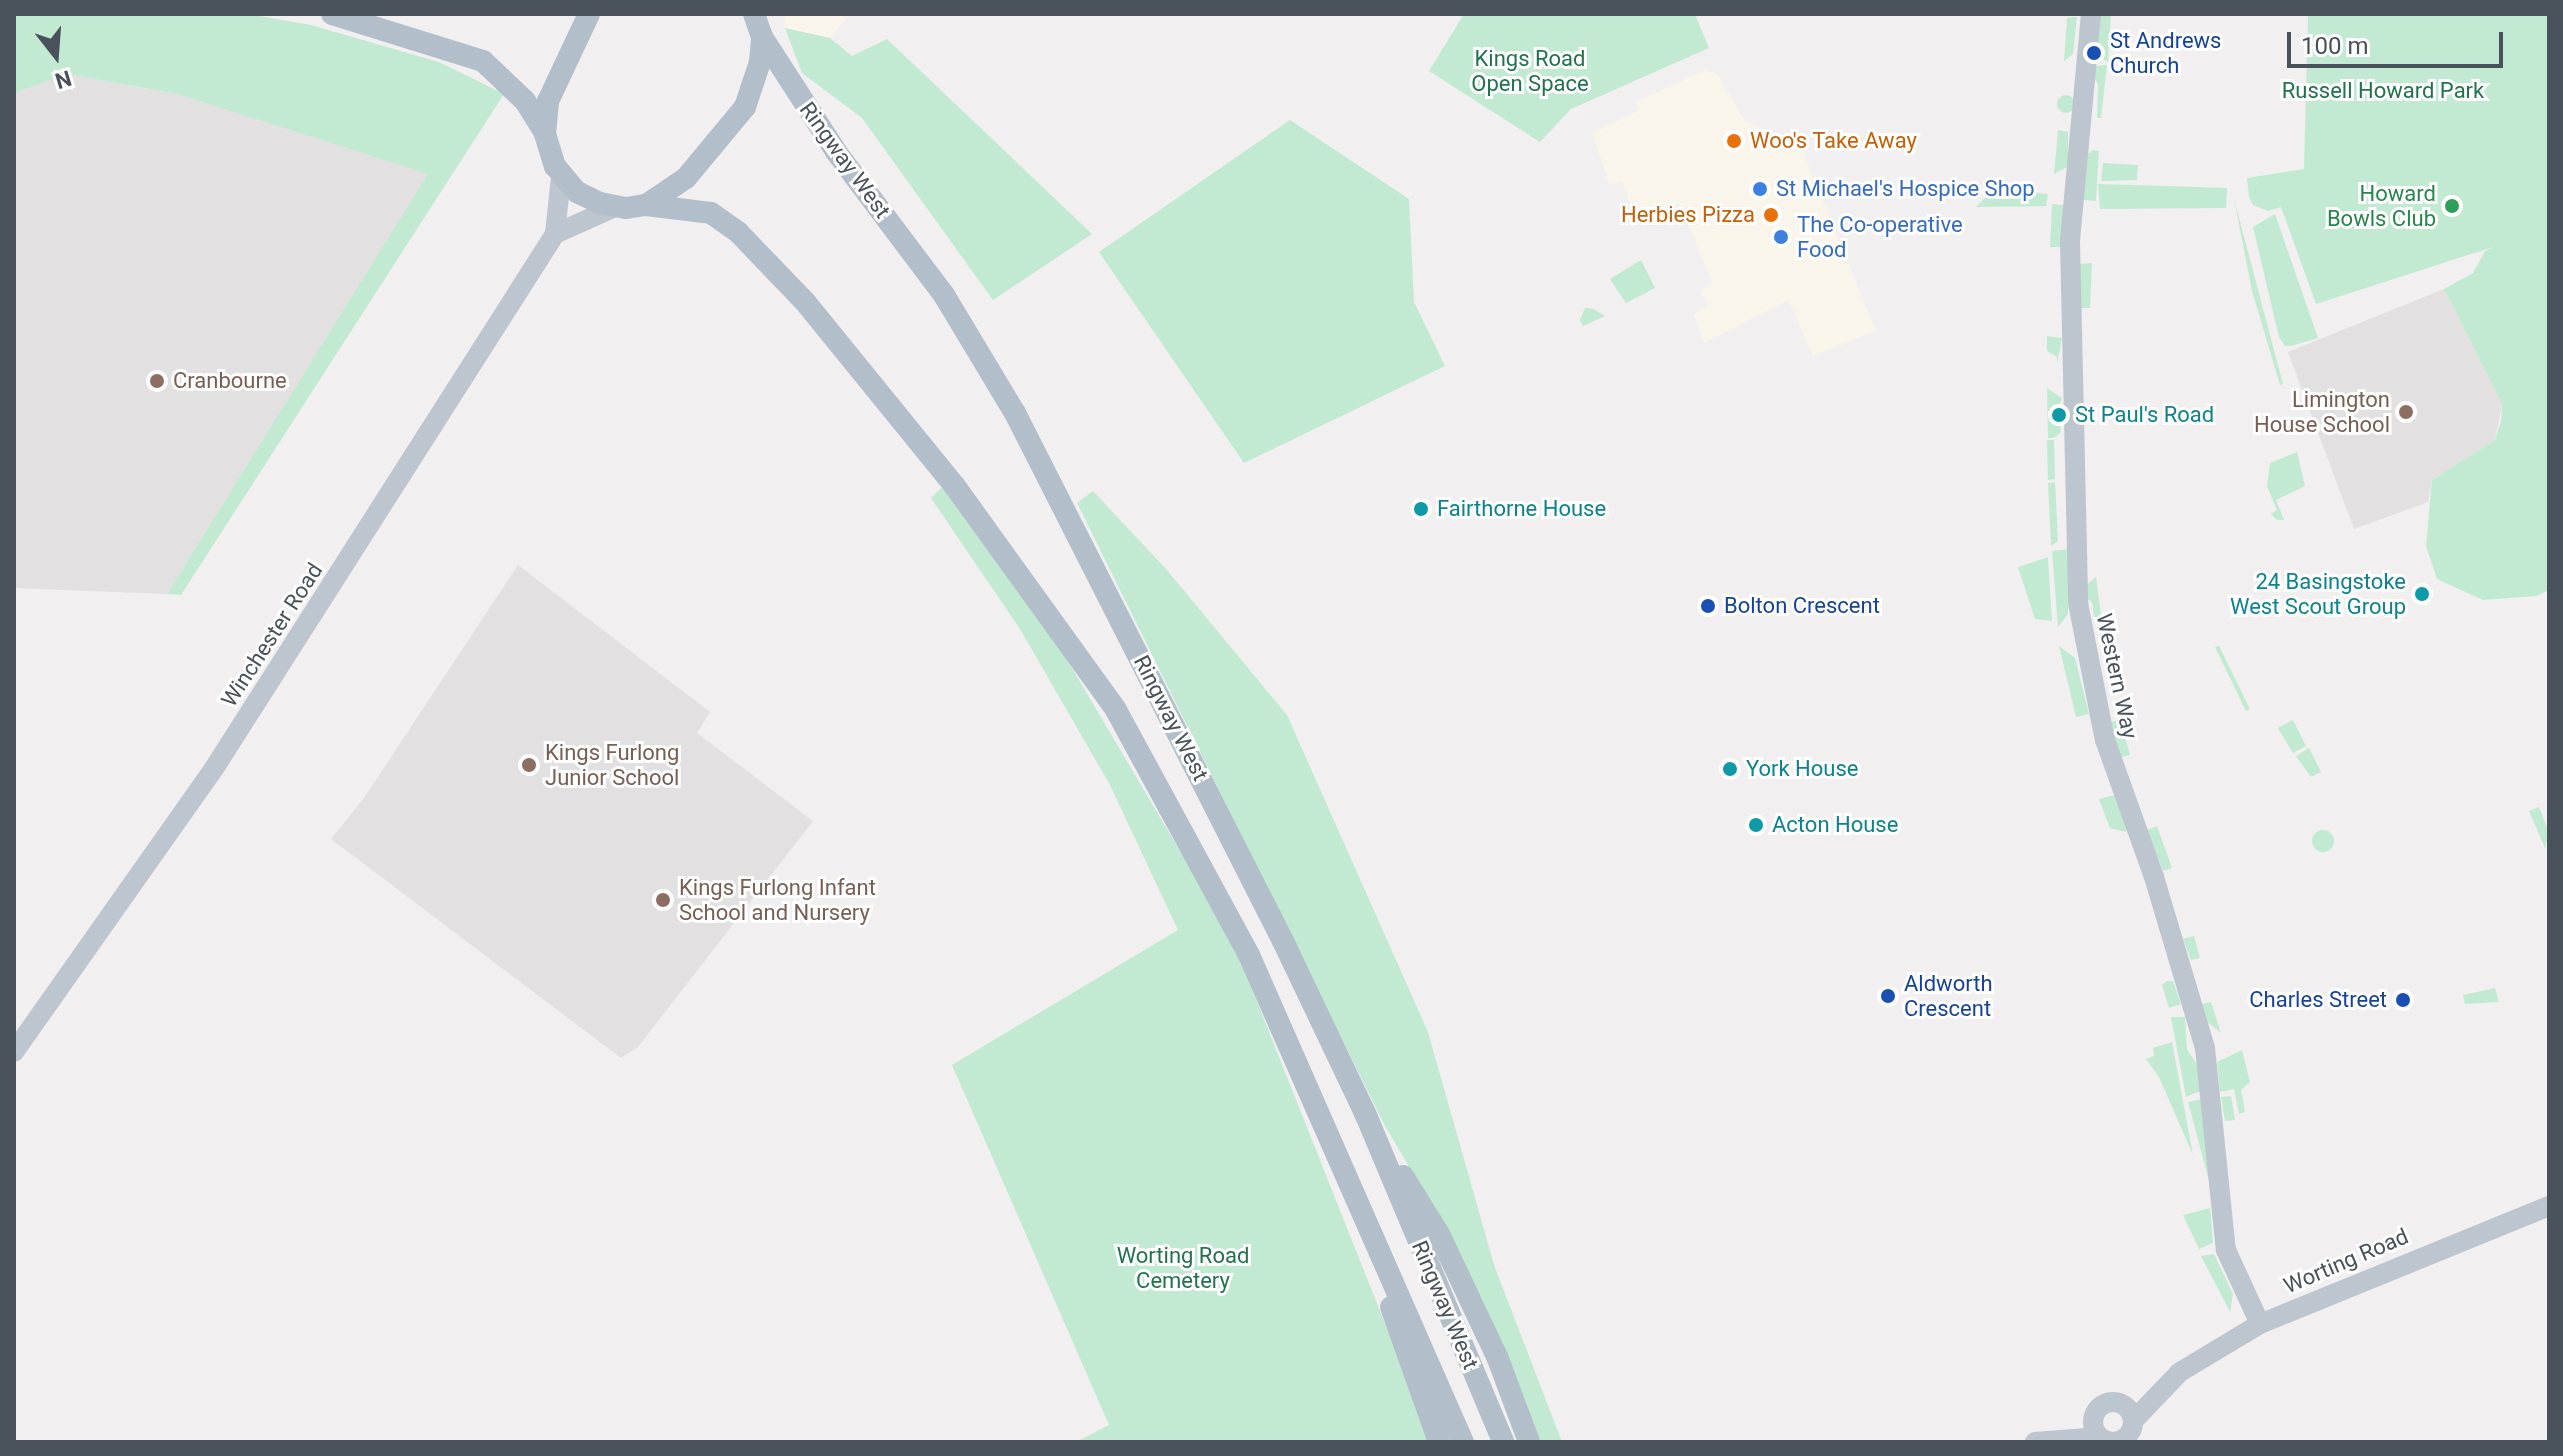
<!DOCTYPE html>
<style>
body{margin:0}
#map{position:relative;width:2563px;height:1456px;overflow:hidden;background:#f1efef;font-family:Roboto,sans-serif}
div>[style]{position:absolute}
.commercial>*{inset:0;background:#faf5ea}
.education>*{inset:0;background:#e2e0e0}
.green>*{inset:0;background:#c2ead2}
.round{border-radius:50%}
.secondary>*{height:20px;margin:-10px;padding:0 10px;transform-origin:10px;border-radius:10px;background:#bdc5ce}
.secondary>.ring{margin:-10px;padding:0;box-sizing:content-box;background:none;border:20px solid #bdc5ce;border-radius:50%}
.primary>*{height:22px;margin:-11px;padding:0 11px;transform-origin:11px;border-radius:11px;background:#b2beca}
.dots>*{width:22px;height:22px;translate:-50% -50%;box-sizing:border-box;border:4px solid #fff;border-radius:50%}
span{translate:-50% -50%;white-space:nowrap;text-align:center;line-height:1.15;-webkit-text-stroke:6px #fff;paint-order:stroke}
.transit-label{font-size:22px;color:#164399}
.left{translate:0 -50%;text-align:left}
.right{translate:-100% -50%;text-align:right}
.park-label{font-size:22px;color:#22734c}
.food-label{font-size:22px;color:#c56008}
.street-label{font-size:22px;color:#49525a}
.shop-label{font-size:22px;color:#366cbe}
.leisure-label{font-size:22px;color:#27864d}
.education-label{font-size:22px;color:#785e54}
.culture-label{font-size:22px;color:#0d838f}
.frame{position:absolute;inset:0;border:16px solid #49525a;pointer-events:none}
.north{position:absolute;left:16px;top:16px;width:80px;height:80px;-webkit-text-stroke:6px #fff;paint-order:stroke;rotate:163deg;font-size:22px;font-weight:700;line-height:32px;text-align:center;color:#49525a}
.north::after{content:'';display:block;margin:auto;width:28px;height:36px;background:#49525a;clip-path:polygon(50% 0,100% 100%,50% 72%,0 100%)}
.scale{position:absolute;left:2287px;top:32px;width:216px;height:36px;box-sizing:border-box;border:4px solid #49525a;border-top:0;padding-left:10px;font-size:24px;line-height:28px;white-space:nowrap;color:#49525a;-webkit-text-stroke:6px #fff;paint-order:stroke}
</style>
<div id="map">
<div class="commercial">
<div style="clip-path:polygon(784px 14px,850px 14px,830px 38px,785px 28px)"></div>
<div style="clip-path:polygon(1705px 70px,1718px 75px,1744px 120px,1801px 147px,1876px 331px,1813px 356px,1789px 300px,1704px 343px,1694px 314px,1707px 305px,1700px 291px,1713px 284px,1679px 203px,1637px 221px,1622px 182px,1609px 184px,1593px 133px,1639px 110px,1636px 102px)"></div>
</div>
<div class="education">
<div style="clip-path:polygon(68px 74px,177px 94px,429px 174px,167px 594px,14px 588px,14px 93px)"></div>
<div style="clip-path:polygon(2444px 289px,2502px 404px,2495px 440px,2432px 480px,2428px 502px,2354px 529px,2288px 352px)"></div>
<div style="clip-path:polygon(518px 565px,710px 712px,697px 733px,813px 821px,638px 1047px,621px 1058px,331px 839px,364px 798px)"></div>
</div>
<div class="green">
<div style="clip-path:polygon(248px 14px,311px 25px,439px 62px,504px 94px,181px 595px,167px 594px,428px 174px,177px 94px,68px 74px,14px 93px,14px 16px)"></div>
<div style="clip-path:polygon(1464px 14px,1695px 14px,1709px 48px,1571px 109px,1540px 142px,1429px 71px)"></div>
<div style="clip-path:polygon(2099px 14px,2111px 14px,2108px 62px,2097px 56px)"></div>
<div style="clip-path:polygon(2308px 14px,2549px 14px,2549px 590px,2536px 596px,2483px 600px,2437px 579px,2426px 546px,2432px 480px,2495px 440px,2501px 421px,2502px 404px,2444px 289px,2473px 273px,2485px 251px,2493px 247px,2316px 304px,2281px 207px,2268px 211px,2253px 205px,2249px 197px,2247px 178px,2304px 169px)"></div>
<div style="clip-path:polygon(2077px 17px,2073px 54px,2064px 61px,2067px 18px)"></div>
<div style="clip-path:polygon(785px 28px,830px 38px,852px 56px,887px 39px,1092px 234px,993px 300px,862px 118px,802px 73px)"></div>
<div style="clip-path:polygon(2107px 65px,2101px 118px,2097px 118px,2098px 84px,2093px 77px,2096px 66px)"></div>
<div class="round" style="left:2057px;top:95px;width:18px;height:18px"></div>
<div style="clip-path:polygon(1290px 120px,1409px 199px,1414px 302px,1445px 366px,1244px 463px,1099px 252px)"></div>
<div style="clip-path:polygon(2058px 130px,2068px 132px,2068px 158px,2067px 167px,2054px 174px)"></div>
<div style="clip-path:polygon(2093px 150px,2099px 151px,2096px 201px,2084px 200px,2078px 198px,2081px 159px)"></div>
<div style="clip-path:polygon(2103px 163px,2138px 165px,2137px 180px,2101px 181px)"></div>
<div style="clip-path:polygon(2098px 184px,2227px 188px,2226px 208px,2100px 209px)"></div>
<div style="clip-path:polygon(1993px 190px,2048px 194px,2046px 206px,1976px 207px)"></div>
<div style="clip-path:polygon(2234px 199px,2283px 384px,2280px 385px,2252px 291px)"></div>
<div style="clip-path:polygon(2052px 204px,2064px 205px,2061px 247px,2050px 247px)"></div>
<div style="clip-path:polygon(2275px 214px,2318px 338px,2291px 346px,2285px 346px,2279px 337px,2253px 227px)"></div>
<div style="clip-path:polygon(1641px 260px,1655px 288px,1626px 303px,1610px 279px)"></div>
<div style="clip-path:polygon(2092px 263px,2090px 308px,2080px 308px,2080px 264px)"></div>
<div style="clip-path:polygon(1585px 308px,1594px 309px,1605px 316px,1583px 326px,1580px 320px)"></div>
<div style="clip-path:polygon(2047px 336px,2062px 338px,2057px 365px,2057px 357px,2047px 351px)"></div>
<div style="clip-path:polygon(2047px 388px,2062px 398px,2057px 411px,2061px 432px,2054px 438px,2048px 438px)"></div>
<div style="clip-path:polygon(2047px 440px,2054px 440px,2055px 479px,2048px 480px)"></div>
<div style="clip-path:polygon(2297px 452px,2305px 486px,2276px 500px,2284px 520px,2277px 520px,2271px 514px,2277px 510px,2267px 486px,2270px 463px)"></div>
<div style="clip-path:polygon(2055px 482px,2058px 541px,2051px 546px,2048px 483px)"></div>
<div style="clip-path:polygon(942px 487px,1033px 602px,1233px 941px,1432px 1442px,1076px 1442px,1109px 1425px,952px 1065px,1178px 930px,1110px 785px,1020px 629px,931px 498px)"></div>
<div style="clip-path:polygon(1093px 491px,1166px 569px,1287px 715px,1428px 1032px,1494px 1265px,1562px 1442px,1538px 1442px,1443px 1225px,1384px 1124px,1077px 503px)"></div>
<div style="clip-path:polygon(2068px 549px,2068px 614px,2058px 627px,2052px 551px)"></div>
<div style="clip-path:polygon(2048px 557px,2048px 558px,2052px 621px,2035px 619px,2018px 567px)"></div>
<div style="clip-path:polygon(2096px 577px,2102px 622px,2095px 624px,2092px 602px,2086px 598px,2086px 585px)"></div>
<div style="clip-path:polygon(2059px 646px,2075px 658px,2089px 714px,2076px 717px)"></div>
<div style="clip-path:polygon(2219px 646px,2250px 709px,2246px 711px,2215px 647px)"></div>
<div style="clip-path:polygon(2120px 720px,2130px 755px,2119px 758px,2111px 722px)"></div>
<div style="clip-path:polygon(2293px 720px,2306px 746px,2293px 753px,2278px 728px)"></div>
<div style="clip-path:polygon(2309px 748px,2321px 772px,2311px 777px,2296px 756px)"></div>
<div style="clip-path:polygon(2114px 795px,2128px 828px,2126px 832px,2110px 828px,2099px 799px)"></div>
<div style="clip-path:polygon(2539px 807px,2549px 832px,2545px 848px,2529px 811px)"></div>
<div style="clip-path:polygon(2157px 826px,2172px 868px,2163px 871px,2147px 830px)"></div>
<div class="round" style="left:2312px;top:830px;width:22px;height:22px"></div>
<div style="clip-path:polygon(2194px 936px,2200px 958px,2191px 960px,2183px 939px)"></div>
<div style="clip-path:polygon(2167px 981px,2173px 981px,2181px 1004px,2169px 1008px,2162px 985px)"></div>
<div style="clip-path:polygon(2495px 988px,2499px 1002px,2465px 1004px,2463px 995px)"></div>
<div style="clip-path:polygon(2211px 1002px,2221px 1033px,2206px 1021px,2201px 1004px)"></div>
<div style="clip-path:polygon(2171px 1017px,2185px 1017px,2187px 1050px,2197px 1064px,2202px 1090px,2186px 1097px)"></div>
<div style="clip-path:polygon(2172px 1042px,2193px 1155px,2159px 1077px,2146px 1059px,2154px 1056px,2153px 1048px)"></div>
<div style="clip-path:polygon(2242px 1050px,2250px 1082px,2241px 1090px,2245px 1112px,2239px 1114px,2234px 1089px,2220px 1092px,2217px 1062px)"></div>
<div style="clip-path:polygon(2231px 1096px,2235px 1120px,2225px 1121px,2221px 1097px)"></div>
<div style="clip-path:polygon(2202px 1099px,2212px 1192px,2188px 1102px)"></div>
<div style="clip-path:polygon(2210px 1208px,2213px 1243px,2199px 1249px,2183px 1215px)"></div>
<div style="clip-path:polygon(2214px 1254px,2233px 1294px,2230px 1312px,2201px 1256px)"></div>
</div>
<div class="secondary">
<div style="left:2091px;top:14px;width:229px;rotate:95.3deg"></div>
<div style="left:2070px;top:242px;width:361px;rotate:88.7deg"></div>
<div style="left:2078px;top:603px;width:140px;rotate:78.9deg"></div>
<div style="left:2105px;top:740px;width:145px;rotate:70.3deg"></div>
<div style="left:2154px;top:877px;width:178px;rotate:73.4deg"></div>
<div style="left:2205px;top:1048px;width:203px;rotate:84.1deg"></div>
<div style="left:2226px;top:1250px;width:81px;rotate:65.3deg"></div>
<div style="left:555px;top:234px;width:68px;rotate:-24.3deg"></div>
<div style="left:14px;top:1052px;width:349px;rotate:-54.8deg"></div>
<div style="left:215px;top:767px;width:632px;rotate:-57.47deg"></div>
<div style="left:555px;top:234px;width:57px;rotate:-84deg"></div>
<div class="ring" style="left:2093px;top:1402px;width:20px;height:20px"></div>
<div style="left:2133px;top:1421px;width:68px;rotate:-46.2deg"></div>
<div style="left:2180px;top:1372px;width:93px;rotate:-31deg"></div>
<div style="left:2260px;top:1324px;width:312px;rotate:-22.2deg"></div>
<div style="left:2035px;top:1442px;width:65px;rotate:-4.4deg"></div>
</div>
<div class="primary">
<div style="left:332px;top:14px;width:158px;rotate:17.3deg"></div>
<div style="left:483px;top:61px;width:58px;rotate:43.6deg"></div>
<div style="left:525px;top:101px;width:38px;rotate:58deg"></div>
<div style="left:589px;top:14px;width:96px;rotate:115.2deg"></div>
<div style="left:548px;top:101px;width:33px;rotate:95deg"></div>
<div style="left:545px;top:134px;width:34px;rotate:73deg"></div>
<div style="left:555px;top:166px;width:34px;rotate:50deg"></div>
<div style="left:577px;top:192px;width:25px;rotate:26deg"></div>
<div style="left:600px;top:203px;width:26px;rotate:11deg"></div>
<div style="left:626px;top:208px;width:20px;rotate:-9deg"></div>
<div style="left:646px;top:205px;width:48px;rotate:-34deg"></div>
<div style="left:686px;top:178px;width:92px;rotate:-50.3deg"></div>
<div style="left:745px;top:107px;width:47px;rotate:-71.6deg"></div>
<div style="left:760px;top:62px;width:25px;rotate:-85deg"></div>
<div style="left:762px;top:37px;width:24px;rotate:-109deg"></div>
<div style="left:762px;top:37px;width:138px;rotate:57.1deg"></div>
<div style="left:837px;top:153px;width:178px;rotate:53deg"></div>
<div style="left:944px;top:295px;width:138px;rotate:59deg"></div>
<div style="left:1015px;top:413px;width:592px;rotate:63.09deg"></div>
<div style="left:1283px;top:941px;width:191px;rotate:64.5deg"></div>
<div style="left:1365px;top:1113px;width:357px;rotate:67.2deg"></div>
<div style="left:646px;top:205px;width:65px;rotate:7deg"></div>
<div style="left:711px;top:213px;width:33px;rotate:35deg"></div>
<div style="left:738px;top:232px;width:98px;rotate:46.2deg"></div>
<div style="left:806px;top:303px;width:235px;rotate:50.9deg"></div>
<div style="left:954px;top:485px;width:277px;rotate:54.2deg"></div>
<div style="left:1116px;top:710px;width:279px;rotate:61.5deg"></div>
<div style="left:1249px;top:955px;width:532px;rotate:66.28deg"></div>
<div style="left:1403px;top:1176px;width:68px;rotate:58.2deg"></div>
<div style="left:1439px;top:1234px;width:138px;rotate:64.7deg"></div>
<div style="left:1498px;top:1359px;width:89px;rotate:69.5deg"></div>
<div style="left:1391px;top:1307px;width:143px;rotate:70.4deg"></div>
</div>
<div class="dots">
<div style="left:2094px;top:53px;background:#1a4fb4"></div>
<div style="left:1734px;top:141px;background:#e8710a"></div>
<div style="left:1760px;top:189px;background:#3f7fe0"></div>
<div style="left:2452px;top:206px;background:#2e9e5b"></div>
<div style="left:1771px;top:215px;background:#e8710a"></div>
<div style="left:1781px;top:237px;background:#3f7fe0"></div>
<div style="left:157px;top:381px;background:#8d6e63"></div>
<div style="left:2406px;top:412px;background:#8d6e63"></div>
<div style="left:2059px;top:415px;background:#0f9aa8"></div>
<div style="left:1421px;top:509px;background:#0f9aa8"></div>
<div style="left:2422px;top:594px;background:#0f9aa8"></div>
<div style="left:1708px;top:606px;background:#1a4fb4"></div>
<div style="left:529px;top:765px;background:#8d6e63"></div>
<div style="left:1730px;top:769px;background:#0f9aa8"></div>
<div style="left:1756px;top:825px;background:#0f9aa8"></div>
<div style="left:663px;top:900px;background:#8d6e63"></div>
<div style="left:1888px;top:996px;background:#1a4fb4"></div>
<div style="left:2403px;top:1000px;background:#1a4fb4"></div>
</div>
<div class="transit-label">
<span class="left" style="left:2110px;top:53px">St Andrews<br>Church</span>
<span class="left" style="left:1724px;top:606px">Bolton Crescent</span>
<span class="left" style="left:1904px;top:996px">Aldworth<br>Crescent</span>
<span class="right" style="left:2387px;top:1000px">Charles Street</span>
</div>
<div class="park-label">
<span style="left:1530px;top:71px">Kings Road<br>Open Space</span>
<span style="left:2383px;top:91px">Russell Howard Park</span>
<span style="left:1183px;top:1268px">Worting Road<br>Cemetery</span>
</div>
<div class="food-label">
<span class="left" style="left:1750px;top:141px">Woo's Take Away</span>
<span class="right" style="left:1755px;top:215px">Herbies Pizza</span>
</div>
<div class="street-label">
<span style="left:845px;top:160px;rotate:54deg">Ringway West</span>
<span style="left:272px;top:635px;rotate:-57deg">Winchester Road</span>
<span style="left:2117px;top:676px;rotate:78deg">Western Way</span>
<span style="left:1171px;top:718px;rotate:63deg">Ringway West</span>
<span style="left:2346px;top:1261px;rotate:-23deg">Worting Road</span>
<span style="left:1445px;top:1305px;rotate:67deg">Ringway West</span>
</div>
<div class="shop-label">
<span class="left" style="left:1776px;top:189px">St Michael's Hospice Shop</span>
<span class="left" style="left:1797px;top:237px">The Co-operative<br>Food</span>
</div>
<div class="leisure-label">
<span class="right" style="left:2436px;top:206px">Howard<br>Bowls Club</span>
</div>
<div class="education-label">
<span class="left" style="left:173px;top:381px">Cranbourne</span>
<span class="right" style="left:2390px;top:412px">Limington<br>House School</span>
<span class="left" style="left:545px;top:765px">Kings Furlong<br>Junior School</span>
<span class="left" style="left:679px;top:900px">Kings Furlong Infant<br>School and Nursery</span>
</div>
<div class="culture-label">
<span class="left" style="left:2075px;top:415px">St Paul's Road</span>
<span class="left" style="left:1437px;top:509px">Fairthorne House</span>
<span class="right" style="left:2406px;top:594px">24 Basingstoke<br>West Scout Group</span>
<span class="left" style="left:1746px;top:769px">York House</span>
<span class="left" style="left:1772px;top:825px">Acton House</span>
</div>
<div class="frame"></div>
<div class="north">N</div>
<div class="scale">100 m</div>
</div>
